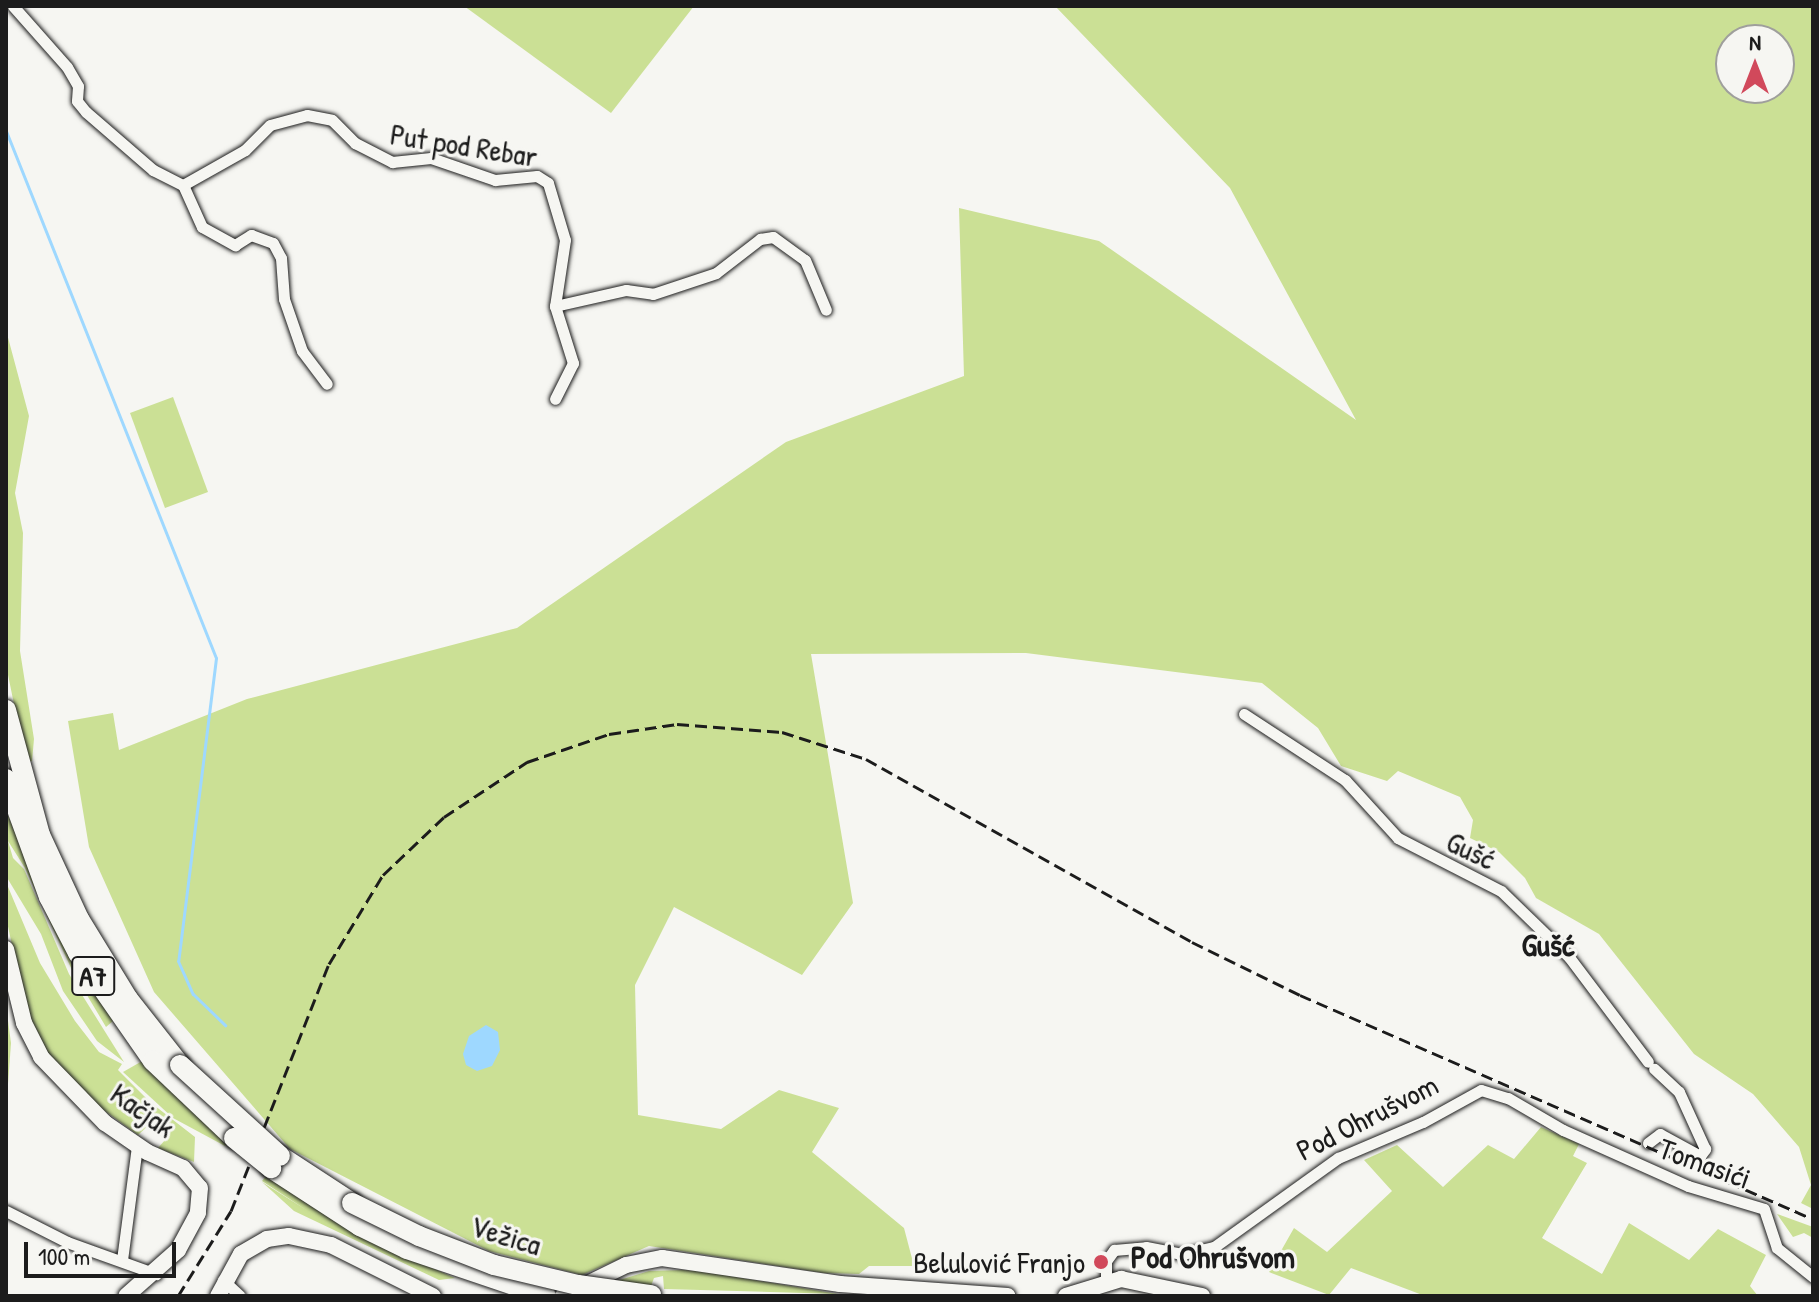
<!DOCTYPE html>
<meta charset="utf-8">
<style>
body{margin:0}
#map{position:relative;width:1819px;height:1302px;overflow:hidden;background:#f6f6f2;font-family:"Patrick Hand",sans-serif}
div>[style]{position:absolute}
.green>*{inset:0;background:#cbe095}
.water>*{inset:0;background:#9ed8ff}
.stream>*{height:3px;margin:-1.5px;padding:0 1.5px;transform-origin:1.5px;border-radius:1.5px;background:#9ed8ff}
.roads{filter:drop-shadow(0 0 2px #1c1c1c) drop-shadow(0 0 2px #1c1c1c)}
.street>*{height:11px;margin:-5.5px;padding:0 5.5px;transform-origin:5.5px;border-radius:5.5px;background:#f6f6f2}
.secondary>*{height:16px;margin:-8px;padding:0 8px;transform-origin:8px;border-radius:8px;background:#f6f6f2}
.highway>*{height:20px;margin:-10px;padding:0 10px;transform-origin:10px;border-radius:10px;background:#f6f6f2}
.rail>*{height:3px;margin-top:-1.5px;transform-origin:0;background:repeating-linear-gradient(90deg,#1c1c1c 0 12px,transparent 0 18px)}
.bridges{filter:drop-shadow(0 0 2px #1c1c1c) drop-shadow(0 0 2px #1c1c1c)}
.highway-bridge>*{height:20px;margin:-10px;padding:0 10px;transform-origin:10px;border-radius:10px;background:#f6f6f2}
.dots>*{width:22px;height:22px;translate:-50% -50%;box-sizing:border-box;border:4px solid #f6f6f2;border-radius:50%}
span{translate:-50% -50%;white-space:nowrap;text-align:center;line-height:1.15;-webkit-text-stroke:6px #f6f6f2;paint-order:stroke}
.shield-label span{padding:2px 6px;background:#f6f6f2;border:2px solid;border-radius:6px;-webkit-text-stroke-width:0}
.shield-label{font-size:28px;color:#1c1c1c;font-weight:700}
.street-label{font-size:30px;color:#1c1c1c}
.poi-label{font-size:30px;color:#1c1c1c}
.right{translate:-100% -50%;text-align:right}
.neighbourhood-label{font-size:32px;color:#1c1c1c;font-weight:700}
.frame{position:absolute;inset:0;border:8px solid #1c1c1c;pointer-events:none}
.north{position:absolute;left:1715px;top:24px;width:80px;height:80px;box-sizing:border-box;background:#f6f6f2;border:2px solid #9f9f9c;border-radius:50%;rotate:0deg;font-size:22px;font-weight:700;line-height:32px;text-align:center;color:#1c1c1c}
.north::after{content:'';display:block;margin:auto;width:28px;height:36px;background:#d1495b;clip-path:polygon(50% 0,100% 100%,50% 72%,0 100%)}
.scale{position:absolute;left:24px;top:1242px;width:152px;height:36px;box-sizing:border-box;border:4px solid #1c1c1c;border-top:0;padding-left:10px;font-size:24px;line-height:28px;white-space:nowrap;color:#1c1c1c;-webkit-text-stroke:6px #f6f6f2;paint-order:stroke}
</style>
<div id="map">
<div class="green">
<div style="clip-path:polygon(464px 6px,694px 6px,611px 113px)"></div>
<div style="clip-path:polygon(evenodd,1055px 6px,1813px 6px,1813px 1209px,1801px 1203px,1811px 1185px,1799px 1147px,1753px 1094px,1694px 1054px,1599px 934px,1536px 898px,1525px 878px,1499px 852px,1470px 838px,1473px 820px,1460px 797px,1398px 771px,1387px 781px,1341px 766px,1318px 728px,1262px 683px,1026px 653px,811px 654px,853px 903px,802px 975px,674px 907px,635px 985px,638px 1115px,721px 1129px,779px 1090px,839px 1108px,812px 1152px,904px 1228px,914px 1266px,869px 1266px,859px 1274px,824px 1273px,649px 1246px,582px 1275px,489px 1251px,290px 1149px,154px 992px,89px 847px,68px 721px,113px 713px,119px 750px,247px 699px,517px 628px,786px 442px,964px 376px,959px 208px,1099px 241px,1356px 420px,1230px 188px,1055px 6px,1731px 40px,1779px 40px,1779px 88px,1731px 88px,1731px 40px)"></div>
<div style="clip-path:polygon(6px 330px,29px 416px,15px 493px,23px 533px,20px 651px,34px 739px,32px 761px,26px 763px,6px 665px)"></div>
<div style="clip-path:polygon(173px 397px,208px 492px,165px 508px,130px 413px)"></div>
<div style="clip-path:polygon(6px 810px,45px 908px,113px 1021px,106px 1027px,72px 970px,25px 868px,8px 841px,13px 858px,24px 869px,69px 974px,124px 1062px,97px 1041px,63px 991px,41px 934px,6px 876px)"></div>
<div style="clip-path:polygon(6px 882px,40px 963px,75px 1021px,99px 1052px,122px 1064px,118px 1070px,150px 1102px,195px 1137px,194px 1162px,158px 1148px,165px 1140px,149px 1125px,138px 1135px,87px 1098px,46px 1052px,32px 1028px,20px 983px,6px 917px)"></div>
<div style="clip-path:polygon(6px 1006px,11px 1043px,8px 1084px,6px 1083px)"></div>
<div style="clip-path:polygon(144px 1060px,227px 1143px,225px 1146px,173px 1118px,123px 1072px)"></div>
<div style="clip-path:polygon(1541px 1127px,1579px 1144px,1573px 1156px,1587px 1163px,1542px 1238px,1602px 1274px,1629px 1223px,1689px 1260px,1718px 1229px,1766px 1255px,1750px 1286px,1758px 1296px,1425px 1296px,1351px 1268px,1329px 1295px,1269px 1272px,1294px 1228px,1327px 1252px,1392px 1191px,1364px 1160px,1397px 1145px,1443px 1187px,1488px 1145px,1514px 1159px)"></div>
<div style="clip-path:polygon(267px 1175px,381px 1245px,455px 1278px,439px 1280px,294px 1211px,262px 1182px,308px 1211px,262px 1181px)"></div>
<div style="clip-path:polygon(1777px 1214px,1813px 1227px,1813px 1238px,1804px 1233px,1793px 1237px)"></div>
<div style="clip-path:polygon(683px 1270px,700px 1271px,838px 1294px,664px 1289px,663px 1276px,654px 1278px,651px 1286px,613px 1282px,649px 1271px)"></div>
</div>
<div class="water">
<div style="clip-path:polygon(486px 1025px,498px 1032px,500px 1050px,492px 1066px,477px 1071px,466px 1065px,463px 1054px,469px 1036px)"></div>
</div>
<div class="stream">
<div style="left:6px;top:131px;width:567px;rotate:68.27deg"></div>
<div style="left:216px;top:658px;width:305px;rotate:97.1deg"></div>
<div style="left:178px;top:961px;width:36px;rotate:66deg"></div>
<div style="left:193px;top:994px;width:45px;rotate:44.1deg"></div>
</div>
<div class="roads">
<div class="street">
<div style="left:13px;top:6px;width:81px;rotate:48.5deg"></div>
<div style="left:67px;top:67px;width:22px;rotate:60deg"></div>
<div style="left:78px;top:86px;width:15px;rotate:94deg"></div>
<div style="left:77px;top:101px;width:14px;rotate:51deg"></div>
<div style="left:86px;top:112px;width:89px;rotate:40.9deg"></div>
<div style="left:153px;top:170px;width:34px;rotate:27deg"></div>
<div style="left:183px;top:185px;width:46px;rotate:65.7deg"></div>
<div style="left:202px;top:227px;width:38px;rotate:29deg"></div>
<div style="left:235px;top:245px;width:19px;rotate:-32deg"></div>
<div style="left:251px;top:235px;width:23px;rotate:20deg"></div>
<div style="left:273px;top:243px;width:17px;rotate:62deg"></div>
<div style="left:281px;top:258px;width:41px;rotate:85.8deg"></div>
<div style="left:284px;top:299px;width:55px;rotate:70.9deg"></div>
<div style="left:302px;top:351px;width:41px;rotate:52.9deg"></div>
<div style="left:183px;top:185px;width:71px;rotate:-29.4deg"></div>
<div style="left:245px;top:150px;width:35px;rotate:-45deg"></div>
<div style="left:270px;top:125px;width:38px;rotate:-15deg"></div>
<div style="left:307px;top:115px;width:25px;rotate:11deg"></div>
<div style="left:332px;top:120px;width:33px;rotate:45deg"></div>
<div style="left:355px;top:143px;width:42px;rotate:27.2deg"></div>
<div style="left:392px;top:162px;width:39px;rotate:-6deg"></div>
<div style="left:431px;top:158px;width:68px;rotate:19deg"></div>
<div style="left:495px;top:180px;width:42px;rotate:-5.4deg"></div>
<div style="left:537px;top:176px;width:13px;rotate:32deg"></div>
<div style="left:548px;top:183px;width:59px;rotate:73.4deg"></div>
<div style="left:565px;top:240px;width:67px;rotate:98.6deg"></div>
<div style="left:555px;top:306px;width:60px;rotate:72.5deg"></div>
<div style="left:573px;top:363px;width:40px;rotate:116.6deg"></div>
<div style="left:555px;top:306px;width:73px;rotate:-12.7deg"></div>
<div style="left:626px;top:290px;width:27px;rotate:8deg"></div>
<div style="left:653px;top:294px;width:66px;rotate:-18.4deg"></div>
<div style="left:716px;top:273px;width:56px;rotate:-37.7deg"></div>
<div style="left:760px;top:239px;width:13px;rotate:-9deg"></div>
<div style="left:773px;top:237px;width:39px;rotate:36deg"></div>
<div style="left:805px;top:260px;width:54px;rotate:67.2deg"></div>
<div style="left:1244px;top:714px;width:121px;rotate:33.2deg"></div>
<div style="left:1345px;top:780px;width:79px;rotate:47.6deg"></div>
<div style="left:1398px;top:838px;width:116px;rotate:27.2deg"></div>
<div style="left:1501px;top:891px;width:95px;rotate:44.1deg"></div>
<div style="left:1569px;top:957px;width:131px;rotate:53deg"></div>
<div style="left:1648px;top:1143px;width:15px;rotate:-37deg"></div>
<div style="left:1660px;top:1134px;width:46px;rotate:28.8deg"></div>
<div style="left:1700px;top:1156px;width:9px;rotate:-54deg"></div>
<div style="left:1705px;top:1149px;width:63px;rotate:-114.5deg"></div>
<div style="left:1679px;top:1092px;width:34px;rotate:-137deg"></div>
<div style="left:6px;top:1211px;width:68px;rotate:26.9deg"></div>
<div style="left:67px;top:1242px;width:95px;rotate:19.8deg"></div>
<div style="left:122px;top:1260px;width:115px;rotate:-82.5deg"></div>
<div style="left:223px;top:1280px;width:23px;rotate:43deg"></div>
<div style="left:1106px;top:1282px;width:21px;rotate:-90deg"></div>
<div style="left:1106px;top:1261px;width:14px;rotate:-54deg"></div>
<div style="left:1114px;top:1250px;width:32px;rotate:-5deg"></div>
<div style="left:1146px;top:1247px;width:38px;rotate:11deg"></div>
<div style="left:1183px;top:1254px;width:32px;rotate:-13deg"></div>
<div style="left:1214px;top:1247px;width:153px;rotate:-35.7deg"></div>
<div style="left:1338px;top:1158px;width:92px;rotate:-23deg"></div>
<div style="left:1423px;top:1122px;width:66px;rotate:-28.9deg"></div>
<div style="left:1481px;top:1090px;width:28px;rotate:17deg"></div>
<div style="left:1508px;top:1098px;width:64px;rotate:30.2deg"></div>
<div style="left:1563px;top:1130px;width:137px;rotate:24.1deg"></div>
<div style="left:1688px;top:1186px;width:79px;rotate:16.8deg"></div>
<div style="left:1764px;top:1209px;width:41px;rotate:71.6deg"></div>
<div style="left:1777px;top:1248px;width:46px;rotate:38.9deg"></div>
</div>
<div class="secondary">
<div style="left:6px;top:949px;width:76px;rotate:76.3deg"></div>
<div style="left:24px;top:1023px;width:38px;rotate:63deg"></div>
<div style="left:41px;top:1057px;width:92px;rotate:45.9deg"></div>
<div style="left:105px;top:1123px;width:51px;rotate:34.6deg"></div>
<div style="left:147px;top:1152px;width:39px;rotate:24deg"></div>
<div style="left:183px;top:1168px;width:26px;rotate:50deg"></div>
<div style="left:200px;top:1188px;width:25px;rotate:95deg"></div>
<div style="left:198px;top:1213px;width:42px;rotate:118.4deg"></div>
<div style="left:178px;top:1250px;width:69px;rotate:138.5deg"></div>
<div style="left:218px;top:1296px;width:48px;rotate:-61.3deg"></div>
<div style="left:241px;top:1254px;width:30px;rotate:-30deg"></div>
<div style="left:267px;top:1239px;width:22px;rotate:-8deg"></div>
<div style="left:289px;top:1236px;width:43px;rotate:12.1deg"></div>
<div style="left:331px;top:1245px;width:114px;rotate:26.6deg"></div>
<div style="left:563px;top:1296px;width:70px;rotate:-26.2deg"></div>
<div style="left:626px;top:1265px;width:37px;rotate:-11deg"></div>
<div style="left:662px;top:1258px;width:180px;rotate:8.3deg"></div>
<div style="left:840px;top:1284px;width:168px;rotate:4.1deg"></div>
<div style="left:1066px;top:1296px;width:58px;rotate:-17.2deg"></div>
<div style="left:1121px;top:1279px;width:83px;rotate:11.9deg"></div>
</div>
<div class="highway">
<div style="left:6px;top:710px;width:130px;rotate:74.8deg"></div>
<div style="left:40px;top:835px;width:93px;rotate:65.1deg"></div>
<div style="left:79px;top:919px;width:94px;rotate:58.5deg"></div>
<div style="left:128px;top:999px;width:84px;rotate:51.8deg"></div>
<div style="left:6px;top:779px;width:126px;rotate:70deg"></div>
<div style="left:49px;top:897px;width:63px;rotate:62.6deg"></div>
<div style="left:78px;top:953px;width:131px;rotate:55.2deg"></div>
<div style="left:153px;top:1061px;width:112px;rotate:43.5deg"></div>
<div style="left:280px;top:1156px;width:86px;rotate:33.1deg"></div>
<div style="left:271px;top:1168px;width:106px;rotate:33.1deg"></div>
<div style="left:360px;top:1226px;width:52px;rotate:26.1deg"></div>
<div style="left:407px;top:1249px;width:147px;rotate:18.7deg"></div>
</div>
</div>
<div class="rail">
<div style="left:178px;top:1296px;width:100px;rotate:-58.1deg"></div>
<div style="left:231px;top:1211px;width:266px;rotate:-68.4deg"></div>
<div style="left:329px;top:964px;width:104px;rotate:-58.8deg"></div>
<div style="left:383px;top:875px;width:84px;rotate:-43.6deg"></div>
<div style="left:444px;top:817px;width:100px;rotate:-33.5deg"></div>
<div style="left:527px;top:762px;width:87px;rotate:-18.9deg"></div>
<div style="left:609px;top:734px;width:69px;rotate:-8.4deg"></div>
<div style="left:677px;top:724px;width:105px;rotate:4.4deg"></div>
<div style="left:782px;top:732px;width:88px;rotate:17.8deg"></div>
<div style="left:866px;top:759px;width:374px;rotate:29.3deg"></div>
<div style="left:1192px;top:942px;width:120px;rotate:26.1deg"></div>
<div style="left:1300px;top:995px;width:560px;rotate:23.59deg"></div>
</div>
<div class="bridges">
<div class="highway-bridge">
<div style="left:180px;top:1065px;width:135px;rotate:42.3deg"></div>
<div style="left:234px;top:1138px;width:48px;rotate:39deg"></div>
<div style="left:352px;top:1203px;width:75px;rotate:26.2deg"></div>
<div style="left:419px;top:1236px;width:80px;rotate:21.1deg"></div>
<div style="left:494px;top:1265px;width:86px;rotate:13.4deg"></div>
<div style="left:578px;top:1285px;width:74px;rotate:7.8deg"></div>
</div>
</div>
<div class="dots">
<div style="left:1101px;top:1262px;background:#d1495b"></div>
</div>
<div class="shield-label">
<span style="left:93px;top:976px">A7</span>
</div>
<div class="street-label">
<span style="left:464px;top:145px;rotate:9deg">Put pod Rebar</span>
<span style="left:1471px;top:850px;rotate:25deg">Gušć</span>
<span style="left:143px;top:1110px;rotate:35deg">Kačjak</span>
<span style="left:1367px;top:1117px;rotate:-27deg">Pod Ohrušvom</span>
<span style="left:1705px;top:1163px;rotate:20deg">Tomasići</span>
<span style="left:506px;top:1235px;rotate:17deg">Vežica</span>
</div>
<div class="poi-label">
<span class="right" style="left:1085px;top:1262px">Belulović Franjo</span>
</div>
<div class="neighbourhood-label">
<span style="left:1548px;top:945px">Gušć</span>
<span style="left:1213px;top:1257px">Pod Ohrušvom</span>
</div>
<div class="frame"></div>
<div class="north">N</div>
<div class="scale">100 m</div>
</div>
